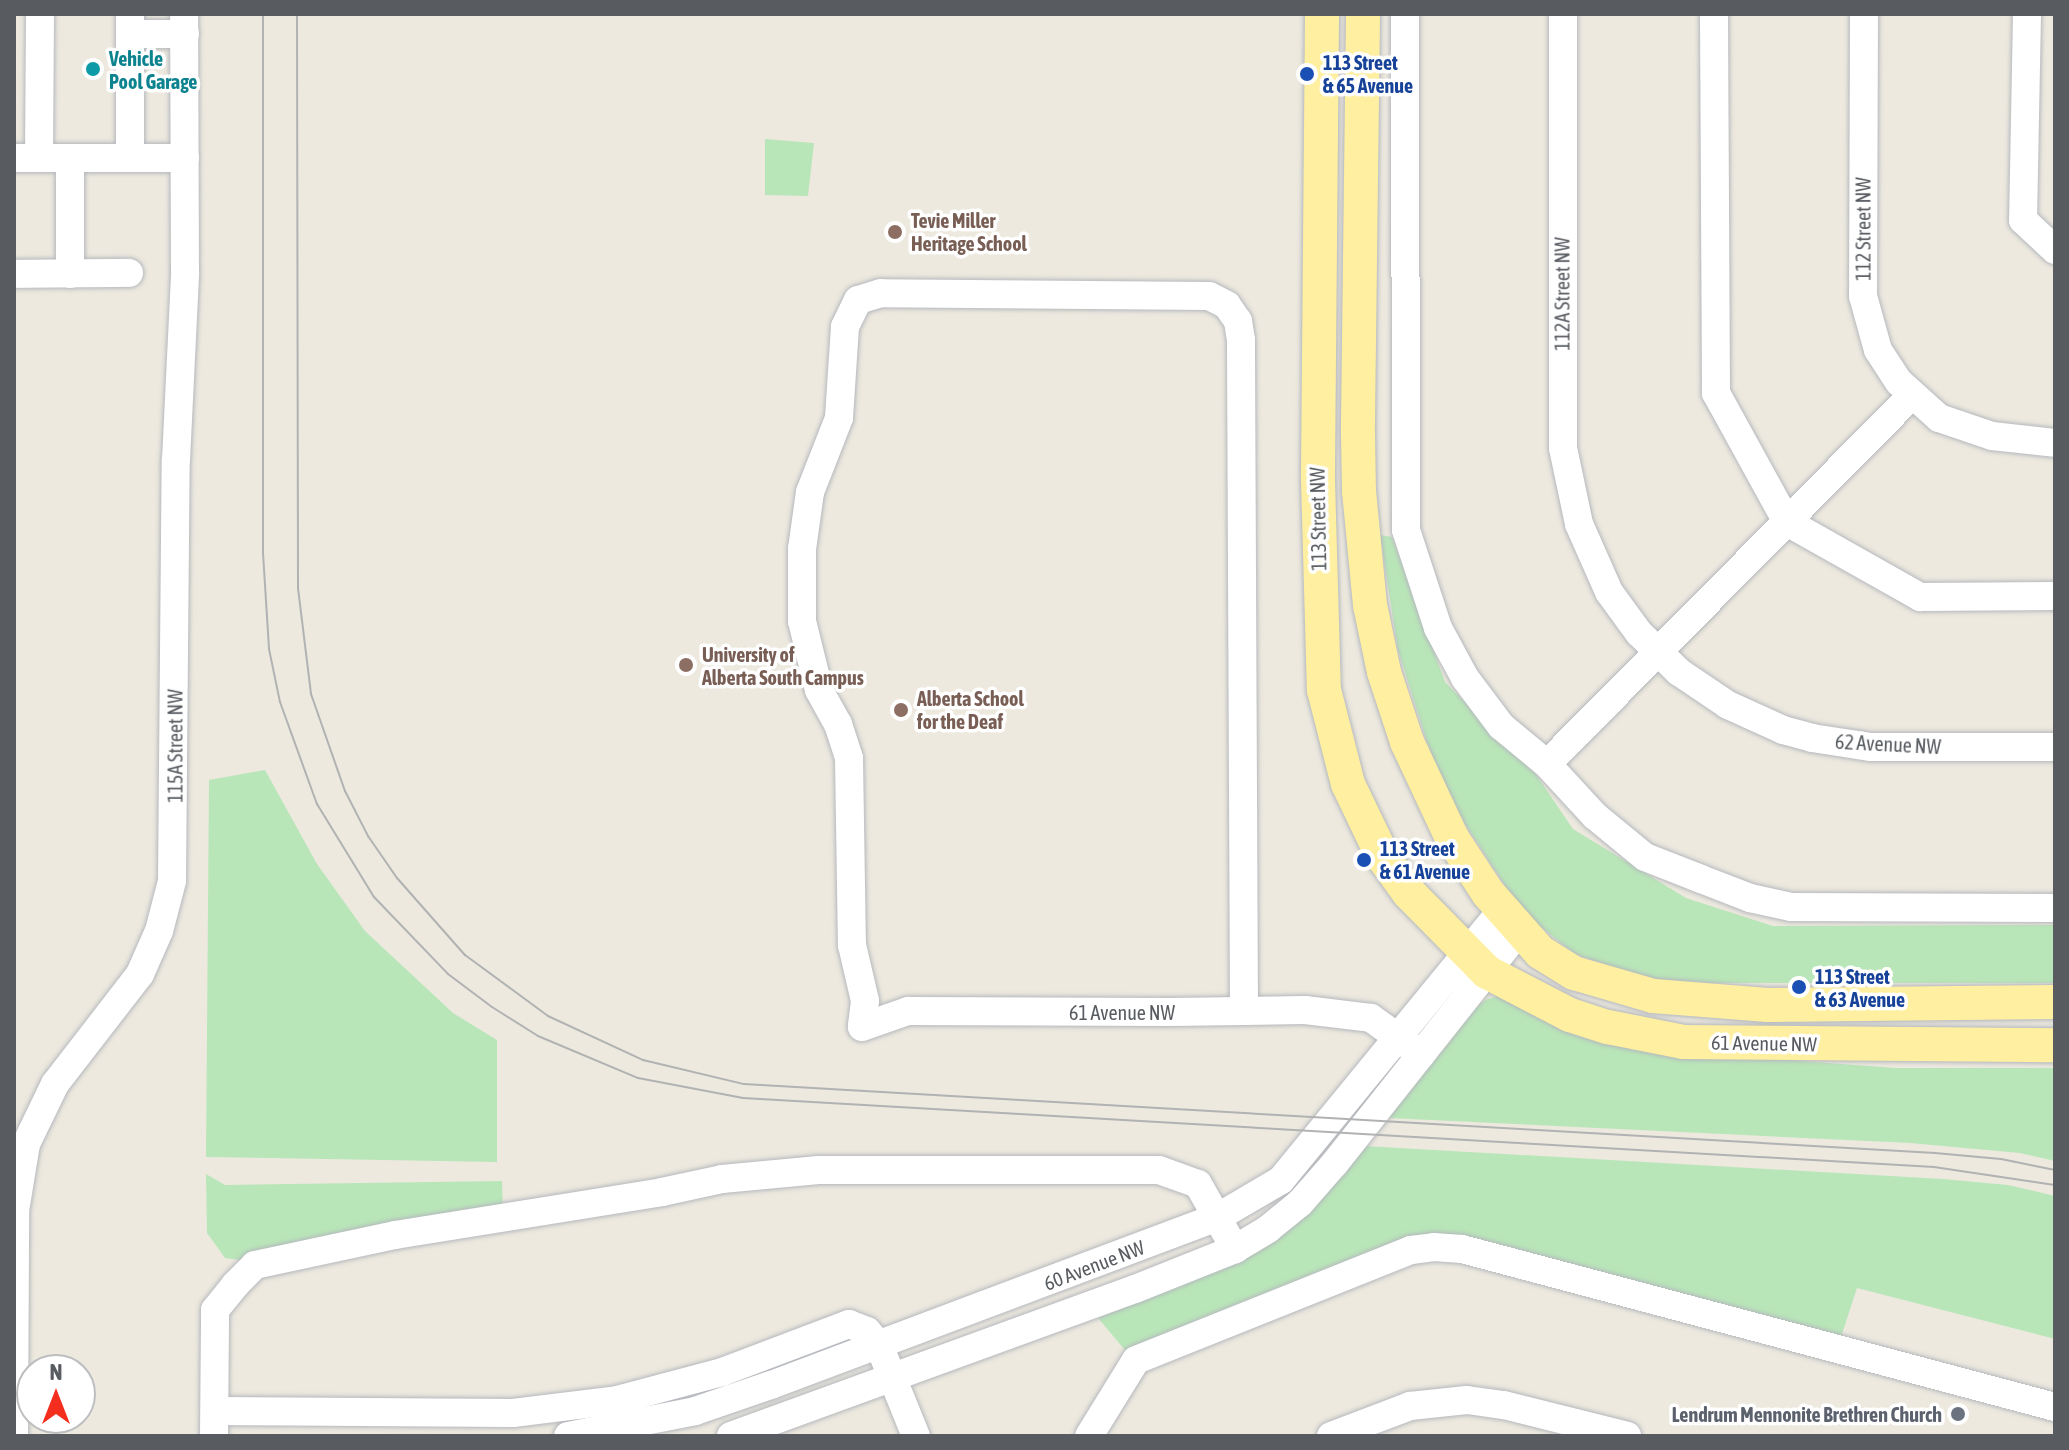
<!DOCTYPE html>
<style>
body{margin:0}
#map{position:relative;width:2069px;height:1450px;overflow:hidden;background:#ede9df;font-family:"Asap Condensed",sans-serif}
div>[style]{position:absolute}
.green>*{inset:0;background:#b9e6b9}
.roads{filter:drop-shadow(0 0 2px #b5b8bd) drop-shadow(0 0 2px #b5b8bd)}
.minor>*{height:28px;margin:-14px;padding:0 14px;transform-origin:14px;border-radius:14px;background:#fff}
.major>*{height:34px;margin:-17px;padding:0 17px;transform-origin:17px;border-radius:17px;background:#ffefa1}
.tram>*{height:2px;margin:-1px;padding:0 1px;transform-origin:1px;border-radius:1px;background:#b1b2b2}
.dots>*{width:22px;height:22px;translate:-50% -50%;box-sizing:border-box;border:4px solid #fff;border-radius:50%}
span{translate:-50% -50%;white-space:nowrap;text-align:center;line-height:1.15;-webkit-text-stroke:7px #fff;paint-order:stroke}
.culture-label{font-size:20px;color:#0d838f;font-weight:700}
.left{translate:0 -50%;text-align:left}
.transit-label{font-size:20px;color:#164399;font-weight:700}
.education-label{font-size:20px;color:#785e54;font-weight:700}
.street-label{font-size:20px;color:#585c61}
.worship-label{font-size:20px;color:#5b616d;font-weight:700}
.right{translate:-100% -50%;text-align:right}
.frame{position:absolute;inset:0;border:16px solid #585c61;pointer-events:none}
.north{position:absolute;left:16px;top:1354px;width:80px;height:80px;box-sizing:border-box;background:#fff;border:2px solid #bcbec0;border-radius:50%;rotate:0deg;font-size:22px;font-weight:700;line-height:32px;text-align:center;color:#585c61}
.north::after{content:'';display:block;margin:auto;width:28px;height:36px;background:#f32e1e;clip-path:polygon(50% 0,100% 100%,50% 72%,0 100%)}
</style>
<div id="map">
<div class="green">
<div style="clip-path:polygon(765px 139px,814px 143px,808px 196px,765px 195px)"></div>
<div style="clip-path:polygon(1380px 535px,1392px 537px,1445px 682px,1537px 776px,1573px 829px,1686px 898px,1773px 926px,2055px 925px,2055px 983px,1712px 983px,1641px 978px,1575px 954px,1523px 913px,1458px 813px,1432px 758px,1398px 650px)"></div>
<div style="clip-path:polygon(265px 770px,317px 864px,365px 931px,453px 1013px,497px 1040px,497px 1162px,206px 1157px,209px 780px)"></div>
<div style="clip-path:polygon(1503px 995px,1786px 1060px,1896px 1068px,2055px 1068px,2055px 1161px,2020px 1153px,1910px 1143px,1388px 1118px,1473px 1010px,1487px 999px)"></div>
<div style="clip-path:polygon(1364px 1146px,1943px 1179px,2008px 1185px,2055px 1196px,2055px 1339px,1857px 1288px,1840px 1340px,1441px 1236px,1130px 1356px,1098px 1318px,1219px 1270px)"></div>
<div style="clip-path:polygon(206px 1174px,225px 1185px,502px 1181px,503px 1214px,254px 1262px,225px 1258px,207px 1233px)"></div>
</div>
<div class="roads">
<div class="minor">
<div style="left:1405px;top:14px;width:516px;rotate:89.89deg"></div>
<div style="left:1406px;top:530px;width:103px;rotate:71.9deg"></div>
<div style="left:1438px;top:628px;width:57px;rotate:61.6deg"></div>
<div style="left:1465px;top:678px;width:60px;rotate:53.1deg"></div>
<div style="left:1501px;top:726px;width:60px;rotate:39.6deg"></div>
<div style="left:1547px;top:764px;width:71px;rotate:47.3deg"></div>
<div style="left:1595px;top:816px;width:65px;rotate:39.4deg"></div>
<div style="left:1645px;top:857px;width:60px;rotate:21.4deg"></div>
<div style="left:1701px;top:879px;width:53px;rotate:21.2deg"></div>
<div style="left:1750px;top:898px;width:42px;rotate:12.4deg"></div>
<div style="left:1791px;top:907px;width:264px;rotate:0.2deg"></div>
<div style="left:1563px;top:14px;width:434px;rotate:90deg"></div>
<div style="left:1563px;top:448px;width:78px;rotate:78.1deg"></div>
<div style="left:1579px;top:524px;width:74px;rotate:66.2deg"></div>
<div style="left:1609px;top:592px;width:51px;rotate:53.8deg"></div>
<div style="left:1639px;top:633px;width:56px;rotate:44.3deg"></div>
<div style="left:1679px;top:672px;width:59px;rotate:34deg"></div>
<div style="left:1728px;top:705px;width:60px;rotate:24.4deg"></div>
<div style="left:1783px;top:730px;width:30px;rotate:15deg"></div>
<div style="left:1812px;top:738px;width:60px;rotate:8.7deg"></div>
<div style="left:1871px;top:747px;width:184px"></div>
<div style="left:1714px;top:14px;width:379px;rotate:89.7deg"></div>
<div style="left:1716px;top:393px;width:147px;rotate:61.2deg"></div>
<div style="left:1787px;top:522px;width:153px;rotate:29.4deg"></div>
<div style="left:1920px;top:597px;width:135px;rotate:-0.4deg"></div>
<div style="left:1864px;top:14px;width:282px;rotate:90.2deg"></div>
<div style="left:1863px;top:296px;width:56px;rotate:74.5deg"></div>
<div style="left:1878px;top:350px;width:38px;rotate:57deg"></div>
<div style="left:1899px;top:382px;width:54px;rotate:42deg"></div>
<div style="left:1939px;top:418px;width:56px;rotate:18.8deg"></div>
<div style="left:1992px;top:436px;width:63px;rotate:6.3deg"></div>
<div style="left:2027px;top:14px;width:206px;rotate:91.1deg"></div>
<div style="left:2023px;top:220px;width:44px;rotate:43.2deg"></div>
<div style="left:130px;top:34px;width:55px"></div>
<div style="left:14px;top:158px;width:171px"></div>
<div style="left:39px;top:158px;width:144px;rotate:-89.6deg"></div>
<div style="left:70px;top:158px;width:116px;rotate:90deg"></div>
<div style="left:130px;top:158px;width:144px;rotate:-90deg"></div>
<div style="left:14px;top:274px;width:115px;rotate:-0.5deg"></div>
<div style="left:1547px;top:764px;width:518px;rotate:-45.31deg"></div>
<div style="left:1244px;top:1011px;width:671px;rotate:-90.26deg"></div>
<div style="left:1241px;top:340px;width:19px;rotate:-99deg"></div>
<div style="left:1238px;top:321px;width:19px;rotate:-125deg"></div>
<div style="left:1227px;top:305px;width:20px;rotate:-153deg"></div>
<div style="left:1209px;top:296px;width:328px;rotate:-179.5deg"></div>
<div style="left:881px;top:293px;width:24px;rotate:163deg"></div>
<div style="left:858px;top:300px;width:30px;rotate:116deg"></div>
<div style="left:845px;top:327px;width:91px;rotate:93.8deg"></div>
<div style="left:839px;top:418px;width:79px;rotate:111.4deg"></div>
<div style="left:810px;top:492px;width:58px;rotate:98deg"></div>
<div style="left:802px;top:549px;width:72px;rotate:90deg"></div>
<div style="left:802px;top:621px;width:71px;rotate:76.2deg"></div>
<div style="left:819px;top:690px;width:39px;rotate:61deg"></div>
<div style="left:838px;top:724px;width:36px;rotate:72deg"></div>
<div style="left:849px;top:758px;width:187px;rotate:89.1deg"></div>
<div style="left:852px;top:945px;width:57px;rotate:76.9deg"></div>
<div style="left:865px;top:1001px;width:26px;rotate:97deg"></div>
<div style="left:862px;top:1027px;width:49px;rotate:-19.2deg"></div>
<div style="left:908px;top:1011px;width:262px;rotate:0.2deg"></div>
<div style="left:1170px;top:1012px;width:74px;rotate:-0.8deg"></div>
<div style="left:1244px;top:1011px;width:61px;rotate:-0.9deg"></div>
<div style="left:1305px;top:1010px;width:66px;rotate:6.9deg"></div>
<div style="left:1371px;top:1018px;width:62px;rotate:35.8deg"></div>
<div style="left:215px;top:1411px;width:298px;rotate:0.4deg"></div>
<div style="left:513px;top:1413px;width:105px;rotate:-7.1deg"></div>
<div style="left:617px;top:1400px;width:109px;rotate:-14.9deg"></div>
<div style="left:722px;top:1372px;width:136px;rotate:-20.7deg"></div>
<div style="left:849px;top:1324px;width:19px;rotate:21deg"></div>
<div style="left:867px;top:1331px;width:18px;rotate:49deg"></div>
<div style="left:879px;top:1345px;width:98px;rotate:67.9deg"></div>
<div style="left:14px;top:1436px;width:225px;rotate:-89.7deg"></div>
<div style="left:15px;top:1211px;width:68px;rotate:-80.7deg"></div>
<div style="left:26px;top:1144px;width:67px;rotate:-64.2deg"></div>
<div style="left:55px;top:1084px;width:139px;rotate:-52.3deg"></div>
<div style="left:140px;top:974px;width:47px;rotate:-66.2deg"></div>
<div style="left:159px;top:931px;width:52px;rotate:-75.4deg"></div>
<div style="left:172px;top:881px;width:421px;rotate:-89.5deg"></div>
<div style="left:176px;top:460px;width:187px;rotate:-87.2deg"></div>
<div style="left:185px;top:273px;width:259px;rotate:-90.2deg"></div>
<div style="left:214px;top:1436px;width:126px;rotate:-89.5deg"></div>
<div style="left:215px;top:1310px;width:32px;rotate:-51deg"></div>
<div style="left:235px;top:1285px;width:28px;rotate:-45deg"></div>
<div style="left:255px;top:1265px;width:143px;rotate:-12.1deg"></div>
<div style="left:395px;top:1235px;width:270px;rotate:-9.1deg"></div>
<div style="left:662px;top:1192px;width:61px;rotate:-12.2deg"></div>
<div style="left:722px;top:1179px;width:97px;rotate:-5.3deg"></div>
<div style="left:819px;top:1170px;width:340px"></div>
<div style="left:1159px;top:1170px;width:41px;rotate:19.7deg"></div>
<div style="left:1198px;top:1184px;width:75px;rotate:60.4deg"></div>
<div style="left:568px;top:1436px;width:129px;rotate:-11.1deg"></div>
<div style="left:695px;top:1411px;width:80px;rotate:-18.9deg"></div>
<div style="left:771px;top:1385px;width:478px;rotate:-20.6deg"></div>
<div style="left:1218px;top:1217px;width:73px;rotate:-30.4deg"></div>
<div style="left:1281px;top:1180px;width:348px;rotate:-50.7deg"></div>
<div style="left:731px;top:1436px;width:430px;rotate:-20deg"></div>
<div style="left:1135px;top:1289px;width:108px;rotate:-21.8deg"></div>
<div style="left:1235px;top:1249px;width:39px;rotate:-31deg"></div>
<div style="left:1268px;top:1229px;width:41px;rotate:-39.1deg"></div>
<div style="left:1300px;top:1203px;width:53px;rotate:-48.8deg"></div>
<div style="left:1335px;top:1163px;width:298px;rotate:-51.6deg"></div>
<div style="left:1089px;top:1436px;width:89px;rotate:-58.3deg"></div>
<div style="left:1136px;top:1360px;width:296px;rotate:-21.8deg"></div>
<div style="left:1411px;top:1250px;width:23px;rotate:-7deg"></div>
<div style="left:1434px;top:1247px;width:28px;rotate:4deg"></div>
<div style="left:1462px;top:1249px;width:614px;rotate:14.92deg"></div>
<div style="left:1331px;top:1436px;width:85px;rotate:-20.8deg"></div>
<div style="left:1410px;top:1406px;width:57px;rotate:-6deg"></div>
<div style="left:1467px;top:1400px;width:37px;rotate:8deg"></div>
<div style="left:1504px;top:1405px;width:127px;rotate:14.1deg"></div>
</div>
<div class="major">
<div style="left:1322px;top:14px;width:466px;rotate:90.5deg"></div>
<div style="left:1318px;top:480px;width:210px;rotate:88.4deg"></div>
<div style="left:1324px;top:690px;width:97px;rotate:75.7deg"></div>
<div style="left:1348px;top:784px;width:81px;rotate:64.4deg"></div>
<div style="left:1383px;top:857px;width:44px;rotate:54.2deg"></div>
<div style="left:1409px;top:893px;width:111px;rotate:45.4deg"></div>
<div style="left:1487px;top:972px;width:93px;rotate:27.4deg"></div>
<div style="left:1570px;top:1015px;width:40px;rotate:18deg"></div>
<div style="left:1608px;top:1027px;width:77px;rotate:11.2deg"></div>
<div style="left:1684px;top:1042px;width:371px;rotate:0.5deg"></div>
<div style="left:1363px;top:14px;width:420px;rotate:90.7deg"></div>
<div style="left:1358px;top:434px;width:57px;rotate:89deg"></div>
<div style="left:1359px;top:491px;width:115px;rotate:84.5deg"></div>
<div style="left:1370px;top:605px;width:68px;rotate:78.2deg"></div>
<div style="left:1384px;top:672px;width:74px;rotate:71.8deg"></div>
<div style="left:1407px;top:742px;width:106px;rotate:64.9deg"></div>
<div style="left:1452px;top:838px;width:66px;rotate:56.8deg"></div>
<div style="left:1488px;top:893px;width:79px;rotate:48.6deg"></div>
<div style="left:1540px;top:952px;width:40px;rotate:32deg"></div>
<div style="left:1574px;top:973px;width:82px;rotate:16.2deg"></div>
<div style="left:1653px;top:996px;width:115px;rotate:4.5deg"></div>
<div style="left:1768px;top:1005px;width:287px;rotate:-0.6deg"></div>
</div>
</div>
<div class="tram">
<div style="left:263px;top:14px;width:539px;rotate:90deg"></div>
<div style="left:263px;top:553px;width:96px;rotate:86.4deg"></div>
<div style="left:269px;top:649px;width:54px;rotate:78.3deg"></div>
<div style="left:280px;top:702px;width:109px;rotate:70.1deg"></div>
<div style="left:317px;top:804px;width:109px;rotate:58.5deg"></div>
<div style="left:374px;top:897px;width:107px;rotate:46.1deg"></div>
<div style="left:448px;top:974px;width:55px;rotate:36.9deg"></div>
<div style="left:492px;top:1007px;width:54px;rotate:32.2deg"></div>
<div style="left:538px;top:1036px;width:108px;rotate:22.8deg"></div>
<div style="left:638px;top:1078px;width:107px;rotate:10.8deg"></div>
<div style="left:743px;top:1098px;width:1193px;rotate:3.32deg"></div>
<div style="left:1934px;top:1167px;width:122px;rotate:8.5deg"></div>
<div style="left:297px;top:14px;width:574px;rotate:89.9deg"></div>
<div style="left:298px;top:588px;width:107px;rotate:83deg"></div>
<div style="left:311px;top:694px;width:103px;rotate:70.7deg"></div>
<div style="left:345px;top:791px;width:51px;rotate:62.9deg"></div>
<div style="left:368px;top:836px;width:51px;rotate:55.4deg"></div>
<div style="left:397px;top:878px;width:103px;rotate:48.6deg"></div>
<div style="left:465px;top:955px;width:103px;rotate:36.3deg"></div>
<div style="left:548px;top:1016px;width:105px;rotate:24.9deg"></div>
<div style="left:643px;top:1060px;width:104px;rotate:13.4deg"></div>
<div style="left:744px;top:1084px;width:1193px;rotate:3.32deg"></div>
<div style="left:1935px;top:1153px;width:66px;rotate:5.2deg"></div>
<div style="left:2001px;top:1159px;width:55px;rotate:11.5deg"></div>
</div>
<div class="dots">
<div style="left:93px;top:69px;background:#0f9aa8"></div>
<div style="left:1307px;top:74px;background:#1a4fb4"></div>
<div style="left:895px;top:232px;background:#8d6e63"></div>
<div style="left:686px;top:665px;background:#8d6e63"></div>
<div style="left:901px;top:710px;background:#8d6e63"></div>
<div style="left:1364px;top:860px;background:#1a4fb4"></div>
<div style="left:1799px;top:987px;background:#1a4fb4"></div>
<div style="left:1958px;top:1414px;background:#6b7280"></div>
</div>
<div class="culture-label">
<span class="left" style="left:109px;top:70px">Vehicle<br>Pool Garage</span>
</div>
<div class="transit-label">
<span class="left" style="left:1323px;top:74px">113 Street<br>&amp; 65 Avenue</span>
<span class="left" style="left:1380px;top:860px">113 Street<br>&amp; 61 Avenue</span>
<span class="left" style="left:1815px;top:988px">113 Street<br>&amp; 63 Avenue</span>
</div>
<div class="education-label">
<span class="left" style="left:911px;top:232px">Tevie Miller<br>Heritage School</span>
<span class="left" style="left:702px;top:666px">University of<br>Alberta South Campus</span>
<span class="left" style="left:917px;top:710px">Alberta School<br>for the Deaf</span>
</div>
<div class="street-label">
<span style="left:1863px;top:229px;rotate:-90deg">112 Street NW</span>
<span style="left:1562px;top:294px;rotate:-90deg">112A Street NW</span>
<span style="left:1318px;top:519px;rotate:-91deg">113 Street NW</span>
<span style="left:1888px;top:744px;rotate:3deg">62 Avenue NW</span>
<span style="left:175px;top:746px;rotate:-90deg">115A Street NW</span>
<span style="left:1122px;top:1012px">61 Avenue NW</span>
<span style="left:1764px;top:1043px;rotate:1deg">61 Avenue NW</span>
<span style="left:1094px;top:1265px;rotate:-21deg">60 Avenue NW</span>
</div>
<div class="worship-label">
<span class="right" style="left:1942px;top:1414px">Lendrum Mennonite Brethren Church</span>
</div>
<div class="frame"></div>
<div class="north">N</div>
</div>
